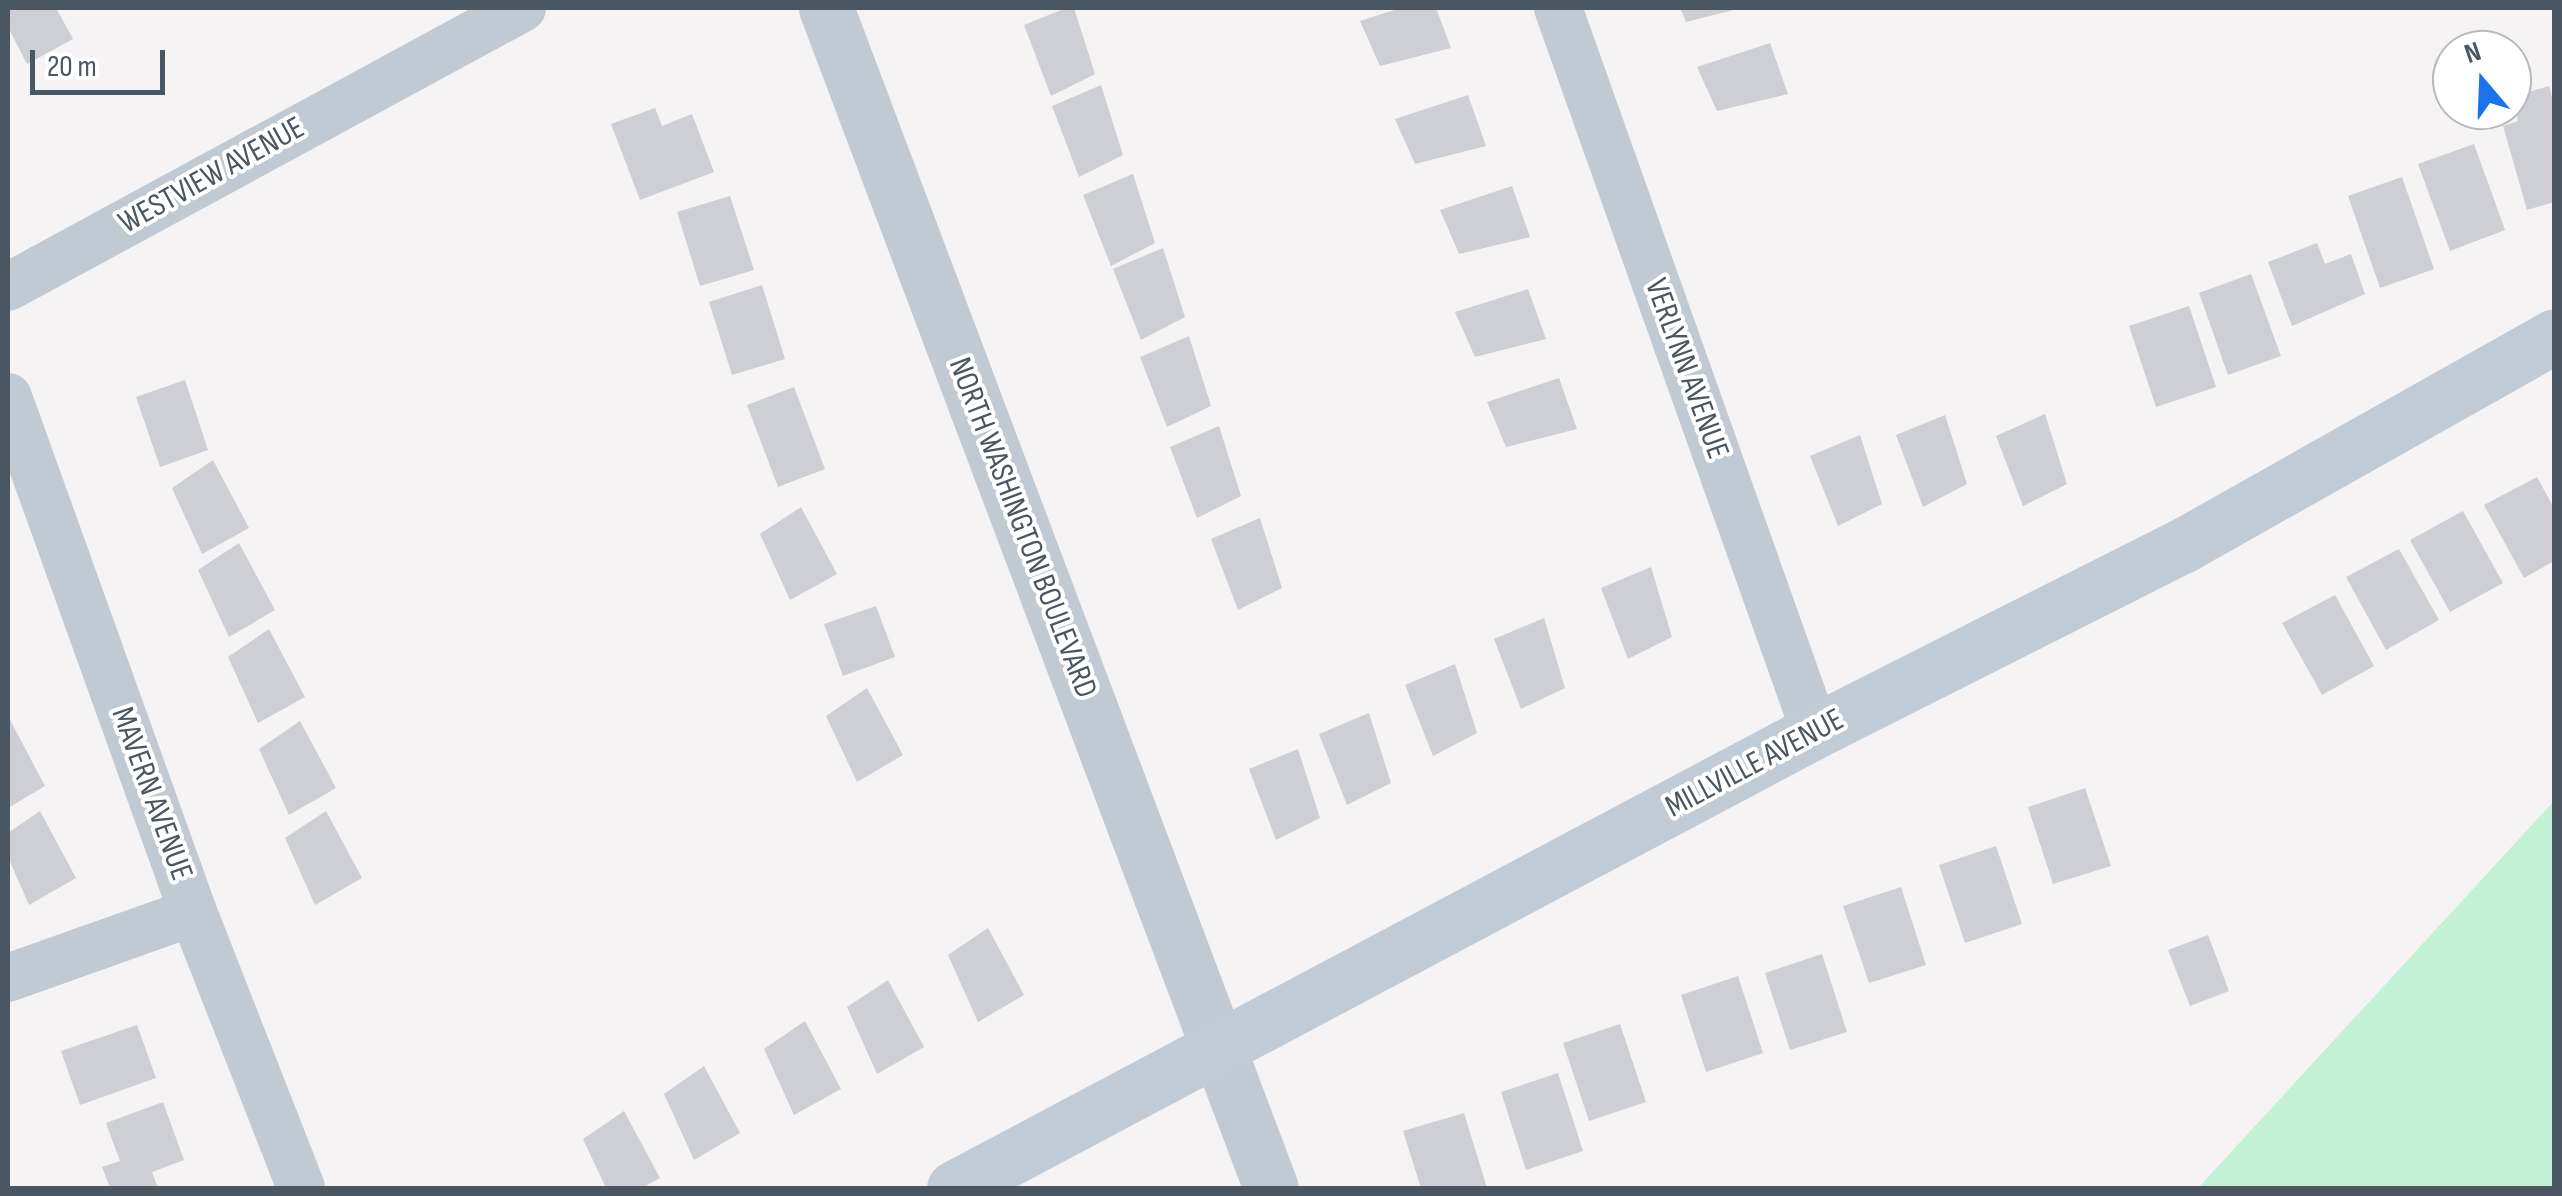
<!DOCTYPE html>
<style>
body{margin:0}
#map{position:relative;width:2562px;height:1196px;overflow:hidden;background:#f5f3f3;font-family:"Sofia Sans Condensed",sans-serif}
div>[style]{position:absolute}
.green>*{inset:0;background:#c3f1d5}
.building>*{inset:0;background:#cdcfd5}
.minor>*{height:48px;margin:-24px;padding:0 24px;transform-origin:24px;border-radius:24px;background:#c1cad2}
.tertiary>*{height:55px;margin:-27.5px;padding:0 27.5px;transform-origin:27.5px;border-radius:27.5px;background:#c1cad2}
.secondary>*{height:55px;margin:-27.5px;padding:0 27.5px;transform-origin:27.5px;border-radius:27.5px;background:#c1cbd6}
span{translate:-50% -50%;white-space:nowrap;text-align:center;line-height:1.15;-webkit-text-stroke:8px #fff;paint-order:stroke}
.street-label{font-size:32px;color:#4a5661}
.frame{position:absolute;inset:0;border:10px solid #4a5661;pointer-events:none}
.north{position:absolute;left:2432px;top:30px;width:100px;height:100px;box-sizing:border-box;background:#fff;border:2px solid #b7bbc0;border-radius:50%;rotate:341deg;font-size:28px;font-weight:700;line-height:40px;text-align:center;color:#4a5661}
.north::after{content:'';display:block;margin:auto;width:35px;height:45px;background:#1a73e8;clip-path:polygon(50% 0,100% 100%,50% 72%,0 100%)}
.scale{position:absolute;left:30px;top:50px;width:135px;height:45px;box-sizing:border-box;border:5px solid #4a5661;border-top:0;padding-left:12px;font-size:30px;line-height:35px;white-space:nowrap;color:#4a5661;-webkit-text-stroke:8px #fff;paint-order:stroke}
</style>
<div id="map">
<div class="green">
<div style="clip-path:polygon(2554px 801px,2554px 1188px,2198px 1188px)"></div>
</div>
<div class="building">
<div style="clip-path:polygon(8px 8px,56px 8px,73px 39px,27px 64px,8px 27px)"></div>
<div style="clip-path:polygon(1066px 8px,1074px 8px,1095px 74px,1051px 96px,1024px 25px)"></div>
<div style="clip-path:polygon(1401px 8px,1436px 8px,1451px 48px,1380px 66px,1360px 21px)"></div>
<div style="clip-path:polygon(1680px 8px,1737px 8px,1737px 9px,1686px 22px)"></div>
<div style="clip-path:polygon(1770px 43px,1788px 94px,1717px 111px,1697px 67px)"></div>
<div style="clip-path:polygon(1101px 85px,1123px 155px,1079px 177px,1052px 106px)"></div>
<div style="clip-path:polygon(2549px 86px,2554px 104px,2554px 202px,2527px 210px,2503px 126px,2518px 121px,2512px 97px)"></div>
<div style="clip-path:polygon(1468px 95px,1486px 146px,1415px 164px,1395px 119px)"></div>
<div style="clip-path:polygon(655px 108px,662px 126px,692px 114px,714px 172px,640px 200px,611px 124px)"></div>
<div style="clip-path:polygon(2474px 144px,2505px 230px,2450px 251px,2418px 164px)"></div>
<div style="clip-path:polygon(1133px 174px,1155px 243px,1111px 266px,1083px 195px)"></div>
<div style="clip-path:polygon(2402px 177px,2434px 269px,2380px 288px,2348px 196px)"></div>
<div style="clip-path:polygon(1512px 186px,1530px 237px,1459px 254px,1440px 210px)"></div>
<div style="clip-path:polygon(730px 196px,754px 270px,700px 286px,677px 212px)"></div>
<div style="clip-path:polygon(2317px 243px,2325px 264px,2351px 254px,2365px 294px,2292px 326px,2268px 262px)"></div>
<div style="clip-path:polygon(1163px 248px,1185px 317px,1141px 340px,1113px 269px)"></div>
<div style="clip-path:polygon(2251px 274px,2281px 356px,2228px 375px,2199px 293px)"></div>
<div style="clip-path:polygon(762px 285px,785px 359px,732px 375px,709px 302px)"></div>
<div style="clip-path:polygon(1528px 289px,1546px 339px,1475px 357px,1455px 312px)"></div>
<div style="clip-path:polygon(2189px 306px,2216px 387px,2156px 407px,2129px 326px)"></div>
<div style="clip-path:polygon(1189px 336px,1211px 406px,1167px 427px,1140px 357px)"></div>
<div style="clip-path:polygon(1559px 378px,1577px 429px,1506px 447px,1487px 402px)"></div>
<div style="clip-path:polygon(185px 380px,208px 450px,160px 467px,136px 397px)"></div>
<div style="clip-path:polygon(794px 387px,825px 469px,778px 487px,747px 405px)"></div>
<div style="clip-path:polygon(2045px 414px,2067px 484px,2023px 506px,1996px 436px)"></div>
<div style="clip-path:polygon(1945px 415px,1967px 484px,1923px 507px,1896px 435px)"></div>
<div style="clip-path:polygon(1219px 426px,1241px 496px,1197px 518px,1170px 447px)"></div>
<div style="clip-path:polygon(1860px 435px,1882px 504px,1838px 526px,1810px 456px)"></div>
<div style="clip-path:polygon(213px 460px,249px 528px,202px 554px,172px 488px)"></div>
<div style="clip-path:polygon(2537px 477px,2554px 508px,2554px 561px,2524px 578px,2484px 505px)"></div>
<div style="clip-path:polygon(801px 507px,837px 574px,790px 600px,760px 534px)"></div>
<div style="clip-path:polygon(2463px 511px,2503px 583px,2450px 612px,2410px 540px)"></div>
<div style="clip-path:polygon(1260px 518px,1282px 588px,1238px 610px,1211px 539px)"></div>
<div style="clip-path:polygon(239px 543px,275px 610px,229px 637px,198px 570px)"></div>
<div style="clip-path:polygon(2399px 549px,2439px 620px,2386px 650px,2346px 577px)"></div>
<div style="clip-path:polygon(1651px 567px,1672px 637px,1628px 659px,1601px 588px)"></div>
<div style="clip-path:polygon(2335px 595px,2374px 666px,2322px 695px,2282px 623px)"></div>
<div style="clip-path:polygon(876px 606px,895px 657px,843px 676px,824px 624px)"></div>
<div style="clip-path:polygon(1544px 618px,1565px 688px,1521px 709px,1494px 639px)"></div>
<div style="clip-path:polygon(269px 629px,305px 697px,258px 723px,228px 657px)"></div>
<div style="clip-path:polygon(1455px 664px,1477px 733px,1433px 756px,1405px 685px)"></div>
<div style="clip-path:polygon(867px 688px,903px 755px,857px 782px,826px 716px)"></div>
<div style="clip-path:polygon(1369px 713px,1391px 783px,1347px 805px,1319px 734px)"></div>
<div style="clip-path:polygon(8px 716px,45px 786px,8px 808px)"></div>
<div style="clip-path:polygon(300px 721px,336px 788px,289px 815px,259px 749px)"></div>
<div style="clip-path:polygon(1298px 749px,1320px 818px,1276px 840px,1249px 769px)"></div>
<div style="clip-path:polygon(2085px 788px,2111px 866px,2053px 884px,2028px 807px)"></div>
<div style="clip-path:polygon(40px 811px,76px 878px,29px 905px,8px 857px,8px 833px)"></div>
<div style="clip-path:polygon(326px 811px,362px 878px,315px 905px,285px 838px)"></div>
<div style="clip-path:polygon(1996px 846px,2022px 924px,1965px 943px,1939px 865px)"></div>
<div style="clip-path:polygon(1901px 887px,1926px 965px,1869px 983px,1843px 906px)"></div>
<div style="clip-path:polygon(988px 928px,1024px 995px,978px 1022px,948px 955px)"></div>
<div style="clip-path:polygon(2208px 935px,2229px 991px,2190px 1006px,2168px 950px)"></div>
<div style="clip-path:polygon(1822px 954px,1847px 1032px,1790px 1050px,1765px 973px)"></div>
<div style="clip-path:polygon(1738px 976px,1763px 1053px,1706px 1072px,1681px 995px)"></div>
<div style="clip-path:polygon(888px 980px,924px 1047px,877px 1074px,847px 1007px)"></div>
<div style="clip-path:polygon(805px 1021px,841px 1089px,794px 1115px,764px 1049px)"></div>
<div style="clip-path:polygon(1620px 1024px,1646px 1102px,1589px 1121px,1563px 1043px)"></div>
<div style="clip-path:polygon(137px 1025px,156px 1078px,80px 1105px,61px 1051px)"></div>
<div style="clip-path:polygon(704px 1066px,740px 1133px,694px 1160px,664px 1094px)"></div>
<div style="clip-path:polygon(1558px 1073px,1583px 1151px,1526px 1170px,1501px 1092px)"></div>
<div style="clip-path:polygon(163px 1102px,184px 1160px,152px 1172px,158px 1188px,110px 1188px,102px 1167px,120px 1161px,106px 1123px)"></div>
<div style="clip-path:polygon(624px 1111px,660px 1178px,642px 1188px,606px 1188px,583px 1139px)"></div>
<div style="clip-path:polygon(1464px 1113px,1487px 1188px,1421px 1188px,1403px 1131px)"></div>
</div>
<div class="minor">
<div style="left:1558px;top:8px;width:767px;rotate:70.43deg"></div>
<div style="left:8px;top:287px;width:585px;rotate:-28.49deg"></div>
<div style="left:8px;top:397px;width:547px;rotate:70.24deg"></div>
<div style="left:193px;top:912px;width:296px;rotate:68.6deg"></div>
<div style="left:8px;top:978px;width:196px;rotate:-19.6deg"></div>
</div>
<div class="tertiary">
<div style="left:826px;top:8px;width:1261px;rotate:69.34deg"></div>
</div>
<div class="secondary">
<div style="left:954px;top:1188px;width:975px;rotate:-27.96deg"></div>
<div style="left:1815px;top:731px;width:411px;rotate:-26.8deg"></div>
<div style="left:2182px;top:546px;width:427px;rotate:-29.4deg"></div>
</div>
<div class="street-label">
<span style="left:212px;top:176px;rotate:-29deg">WESTVIEW AVENUE</span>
<span style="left:1686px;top:369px;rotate:70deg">VERLYNN AVENUE</span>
<span style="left:1022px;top:528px;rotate:69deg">NORTH WASHINGTON BOULEVARD</span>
<span style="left:1755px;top:764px;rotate:-28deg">MILLVILLE AVENUE</span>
<span style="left:151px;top:794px;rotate:70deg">MAVERN AVENUE</span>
</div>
<div class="frame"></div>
<div class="north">N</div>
<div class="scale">20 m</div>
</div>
